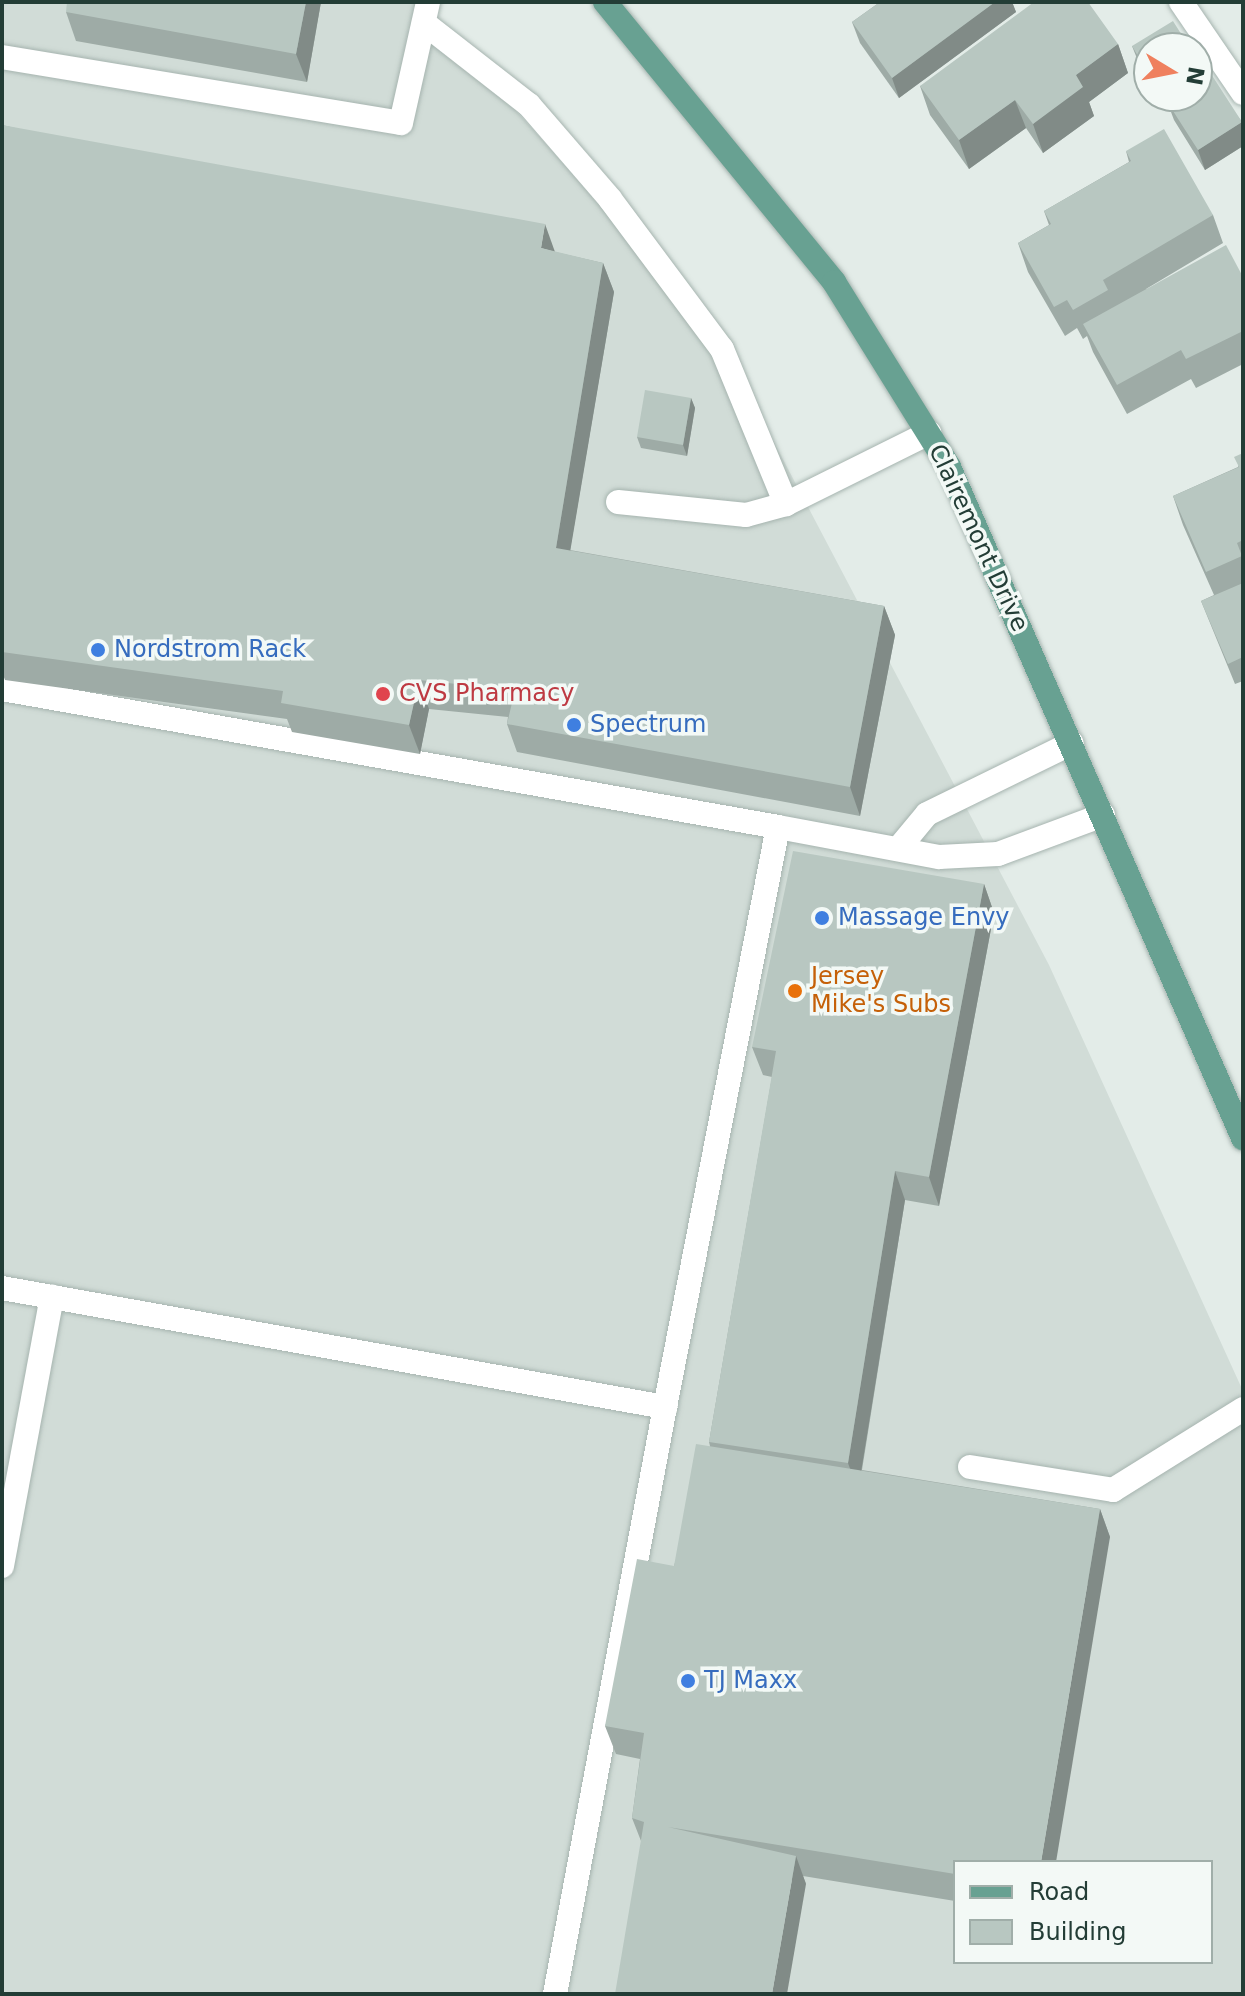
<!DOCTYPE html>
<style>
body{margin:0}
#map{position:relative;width:1245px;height:1996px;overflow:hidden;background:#e3ece8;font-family:"DejaVu Sans",sans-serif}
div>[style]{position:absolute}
.built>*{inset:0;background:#d1dcd7}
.roads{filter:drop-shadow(0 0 2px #a6b4af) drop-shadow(0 0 2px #a6b4af)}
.minor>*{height:24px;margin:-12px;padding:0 12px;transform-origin:12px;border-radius:12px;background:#fff}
.major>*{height:24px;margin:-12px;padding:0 12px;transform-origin:12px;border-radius:12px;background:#68a192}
.wall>*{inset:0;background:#9eaba6}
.shaded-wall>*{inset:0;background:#818b87}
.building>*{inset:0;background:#b8c7c1}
.dots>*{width:22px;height:22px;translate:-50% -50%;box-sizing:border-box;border:4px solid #f3f9f6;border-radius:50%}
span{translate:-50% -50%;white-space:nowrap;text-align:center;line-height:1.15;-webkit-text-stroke:7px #f3f9f6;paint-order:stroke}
.street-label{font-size:24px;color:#233d36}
.shop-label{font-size:24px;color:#366cbe}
.left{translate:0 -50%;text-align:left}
.health-label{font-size:24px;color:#be3a42}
.food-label{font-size:24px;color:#c56008}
.frame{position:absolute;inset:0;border:4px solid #233d36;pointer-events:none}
.legend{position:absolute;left:953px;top:1860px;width:260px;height:104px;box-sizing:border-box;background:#f3f9f6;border:2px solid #a0aea9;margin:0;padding:10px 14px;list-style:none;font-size:24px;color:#233d36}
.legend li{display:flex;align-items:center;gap:16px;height:40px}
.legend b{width:40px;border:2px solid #a0aea9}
.north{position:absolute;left:1133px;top:32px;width:80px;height:80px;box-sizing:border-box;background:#f3f9f6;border:2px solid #a0aea9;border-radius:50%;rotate:100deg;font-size:22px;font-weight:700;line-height:32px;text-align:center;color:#233d36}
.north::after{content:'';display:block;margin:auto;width:28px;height:36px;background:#ef805e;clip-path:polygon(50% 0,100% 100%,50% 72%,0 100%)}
</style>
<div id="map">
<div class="built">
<div style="clip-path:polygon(evenodd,2px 2px,418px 2px,717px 334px,1049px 965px,1243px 1391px,1243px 1994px,2px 1994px,2px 2px,955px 1862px,1211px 1862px,1211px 1962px,955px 1962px,955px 1862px)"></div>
</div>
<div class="roads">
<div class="minor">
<div style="left:1181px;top:2px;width:110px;rotate:55.7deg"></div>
<div style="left:424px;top:23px;width:133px;rotate:38deg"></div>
<div style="left:529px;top:105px;width:124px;rotate:49.2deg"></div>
<div style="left:610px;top:199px;width:187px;rotate:53.3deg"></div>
<div style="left:722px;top:349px;width:168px;rotate:67.6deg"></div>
<div style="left:786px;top:504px;width:160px;rotate:-26.4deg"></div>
<div style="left:2px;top:57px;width:404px;rotate:9.4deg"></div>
<div style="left:401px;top:123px;width:124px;rotate:-77.4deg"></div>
<div style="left:618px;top:502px;width:129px;rotate:5.8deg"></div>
<div style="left:746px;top:515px;width:41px;rotate:-15.4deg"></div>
<div style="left:2px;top:689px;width:788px;rotate:10.08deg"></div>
<div style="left:898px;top:849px;width:45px;rotate:-50.4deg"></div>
<div style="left:927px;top:814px;width:161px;rotate:-26.1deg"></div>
<div style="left:2px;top:1288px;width:674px;rotate:10.18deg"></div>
<div style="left:665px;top:1407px;width:591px;rotate:-78.98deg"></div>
<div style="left:778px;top:827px;width:164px;rotate:10.6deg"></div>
<div style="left:939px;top:857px;width:59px;rotate:-2.9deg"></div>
<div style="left:998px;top:854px;width:112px;rotate:-20.4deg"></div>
<div style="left:970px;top:1467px;width:145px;rotate:9.1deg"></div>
<div style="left:1113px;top:1490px;width:153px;rotate:-31.9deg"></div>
<div style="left:2px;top:1566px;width:274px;rotate:-79.5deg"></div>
<div style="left:555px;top:1994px;width:597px;rotate:-79.39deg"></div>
</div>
<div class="major">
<div style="left:605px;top:2px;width:362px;rotate:50.7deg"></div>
<div style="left:834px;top:282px;width:218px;rotate:58.1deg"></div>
<div style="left:949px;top:467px;width:733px;rotate:66.34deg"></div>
</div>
</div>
<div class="wall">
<div style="clip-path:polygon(321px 2px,307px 82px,76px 41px,66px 12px)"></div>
<div style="clip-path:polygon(880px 2px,1012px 2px,1016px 12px,899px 98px,860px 43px,852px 22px)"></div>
<div style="clip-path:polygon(1118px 44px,1128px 73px,1089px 102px,1094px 116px,1043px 153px,1026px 128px,969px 169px,930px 115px,920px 86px)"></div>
<div style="clip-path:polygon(1132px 46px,1149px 48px,1149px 79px,1136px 56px)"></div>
<div style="clip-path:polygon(1202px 69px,1242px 122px,1243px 126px,1243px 146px,1205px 170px,1174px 120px,1168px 104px,1165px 105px,1159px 96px,1197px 96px)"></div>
<div style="clip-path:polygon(2px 125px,603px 263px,614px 292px,570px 550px,884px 606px,895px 635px,860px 816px,517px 752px,507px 724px,508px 717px,429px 709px,420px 754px,292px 732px,287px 719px,5px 680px,2px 672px)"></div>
<div style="clip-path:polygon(1126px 151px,1213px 215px,1223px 243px,1146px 289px,1243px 277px,1243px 364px,1196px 388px,1191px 379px,1127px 414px,1093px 352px,1087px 336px,1083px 339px,1077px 328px,1065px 336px,1028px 272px,1018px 243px,1049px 225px,1044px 211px,1129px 162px)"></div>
<div style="clip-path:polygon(691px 398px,695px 408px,687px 456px,641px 448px,637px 437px)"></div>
<div style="clip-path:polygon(1243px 453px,1243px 681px,1235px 684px,1201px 601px,1214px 595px,1183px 525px,1173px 496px,1238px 467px)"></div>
<div style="clip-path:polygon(984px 884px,994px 913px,939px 1206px,905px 1200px,862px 1470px,1100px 1509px,1110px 1537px,955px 1862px,955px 1901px,803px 1876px,806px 1884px,641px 1841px,632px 1818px,640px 1759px,616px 1754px,605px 1726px,674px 1566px,710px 1446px,709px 1442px,772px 1077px,763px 1075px,752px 1047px)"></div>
</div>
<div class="shaded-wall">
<div style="clip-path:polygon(306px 2px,321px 2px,307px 82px,296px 54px)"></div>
<div style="clip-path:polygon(995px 2px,1012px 2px,1016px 12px,899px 98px,892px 78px)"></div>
<div style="clip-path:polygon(1118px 44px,1128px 73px,1089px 102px,1094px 116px,1043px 153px,1033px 124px,1076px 75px)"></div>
<div style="clip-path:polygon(1015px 100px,1026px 128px,969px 169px,959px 140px)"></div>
<div style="clip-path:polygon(1242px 122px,1243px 126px,1243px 146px,1205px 170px,1198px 150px)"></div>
<div style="clip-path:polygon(545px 224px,555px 252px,541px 248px)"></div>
<div style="clip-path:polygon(603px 263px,614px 292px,566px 576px,556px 548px)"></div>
<div style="clip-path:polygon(691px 398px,695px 408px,687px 456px,683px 445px)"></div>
<div style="clip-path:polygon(884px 606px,895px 635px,860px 816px,850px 787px)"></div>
<div style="clip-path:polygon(419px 680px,429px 709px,420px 754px,409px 725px)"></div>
<div style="clip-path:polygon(984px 884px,994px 913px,939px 1206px,929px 1177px)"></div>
<div style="clip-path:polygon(895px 1171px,905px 1200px,858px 1491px,848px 1463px)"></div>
<div style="clip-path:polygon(1100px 1509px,1110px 1537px,1056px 1862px,1041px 1862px)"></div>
<div style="clip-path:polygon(796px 1856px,806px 1884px,787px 1994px,772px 1994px)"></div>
</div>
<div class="building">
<div style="clip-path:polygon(67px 2px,306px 2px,296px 54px,66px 12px)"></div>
<div style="clip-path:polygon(880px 2px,995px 2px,892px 78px,852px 22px)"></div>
<div style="clip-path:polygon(1034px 2px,1088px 2px,1118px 44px,1076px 75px,1083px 87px,1033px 124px,1015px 100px,959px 140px,920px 86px)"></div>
<div style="clip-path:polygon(1173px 21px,1190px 48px,1149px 48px,1149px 75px,1132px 46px)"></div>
<div style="clip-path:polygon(1197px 60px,1202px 69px,1197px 72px)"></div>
<div style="clip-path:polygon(1206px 66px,1242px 122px,1198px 150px,1166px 100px,1168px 96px,1197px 96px,1197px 72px)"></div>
<div style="clip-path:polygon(2px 125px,545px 224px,541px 248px,603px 263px,556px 548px,884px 606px,850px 787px,507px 724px,515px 690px,419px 680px,409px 725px,281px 703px,283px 691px,2px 652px)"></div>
<div style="clip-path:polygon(1164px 129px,1213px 215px,1103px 280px,1108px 290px,1073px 310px,1067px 300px,1054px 307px,1018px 243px,1051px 224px,1044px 211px,1131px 161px,1126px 151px)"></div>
<div style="clip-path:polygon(1226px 245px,1243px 277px,1243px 331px,1186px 359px,1181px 350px,1117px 385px,1083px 324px)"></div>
<div style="clip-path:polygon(645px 390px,691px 398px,683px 445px,637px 437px)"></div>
<div style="clip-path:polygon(1243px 453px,1243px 540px,1237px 543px,1242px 556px,1206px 572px,1173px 496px,1239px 467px,1234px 457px)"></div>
<div style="clip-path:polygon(1243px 583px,1243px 657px,1228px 664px,1201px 601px)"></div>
<div style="clip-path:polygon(793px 851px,984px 884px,929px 1177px,895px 1171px,848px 1463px,709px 1442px,776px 1051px,752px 1047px)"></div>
<div style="clip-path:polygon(696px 1444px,1100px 1509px,1041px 1862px,955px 1862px,955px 1874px,668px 1827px,796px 1856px,772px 1994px,615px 1994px,644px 1822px,632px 1818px,644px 1733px,605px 1726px,637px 1559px,674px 1566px)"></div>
</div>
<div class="dots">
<div style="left:98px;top:650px;background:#3f7fe0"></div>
<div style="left:383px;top:694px;background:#e0444e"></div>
<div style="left:574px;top:725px;background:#3f7fe0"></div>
<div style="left:822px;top:918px;background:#3f7fe0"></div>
<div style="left:795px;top:991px;background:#e8710a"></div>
<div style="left:688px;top:1681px;background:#3f7fe0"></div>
</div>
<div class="street-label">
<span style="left:978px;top:538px;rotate:65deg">Clairemont Drive</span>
</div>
<div class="shop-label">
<span class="left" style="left:114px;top:650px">Nordstrom Rack</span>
<span class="left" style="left:590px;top:725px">Spectrum</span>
<span class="left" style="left:838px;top:918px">Massage Envy</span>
<span class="left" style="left:704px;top:1681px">TJ Maxx</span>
</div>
<div class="health-label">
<span class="left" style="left:399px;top:694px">CVS Pharmacy</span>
</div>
<div class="food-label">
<span class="left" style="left:811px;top:991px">Jersey<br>Mike's Subs</span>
</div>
<div class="frame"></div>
<ul class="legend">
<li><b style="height:10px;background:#68a192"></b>Road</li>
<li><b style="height:22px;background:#b8c7c1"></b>Building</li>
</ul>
<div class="north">N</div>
</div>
